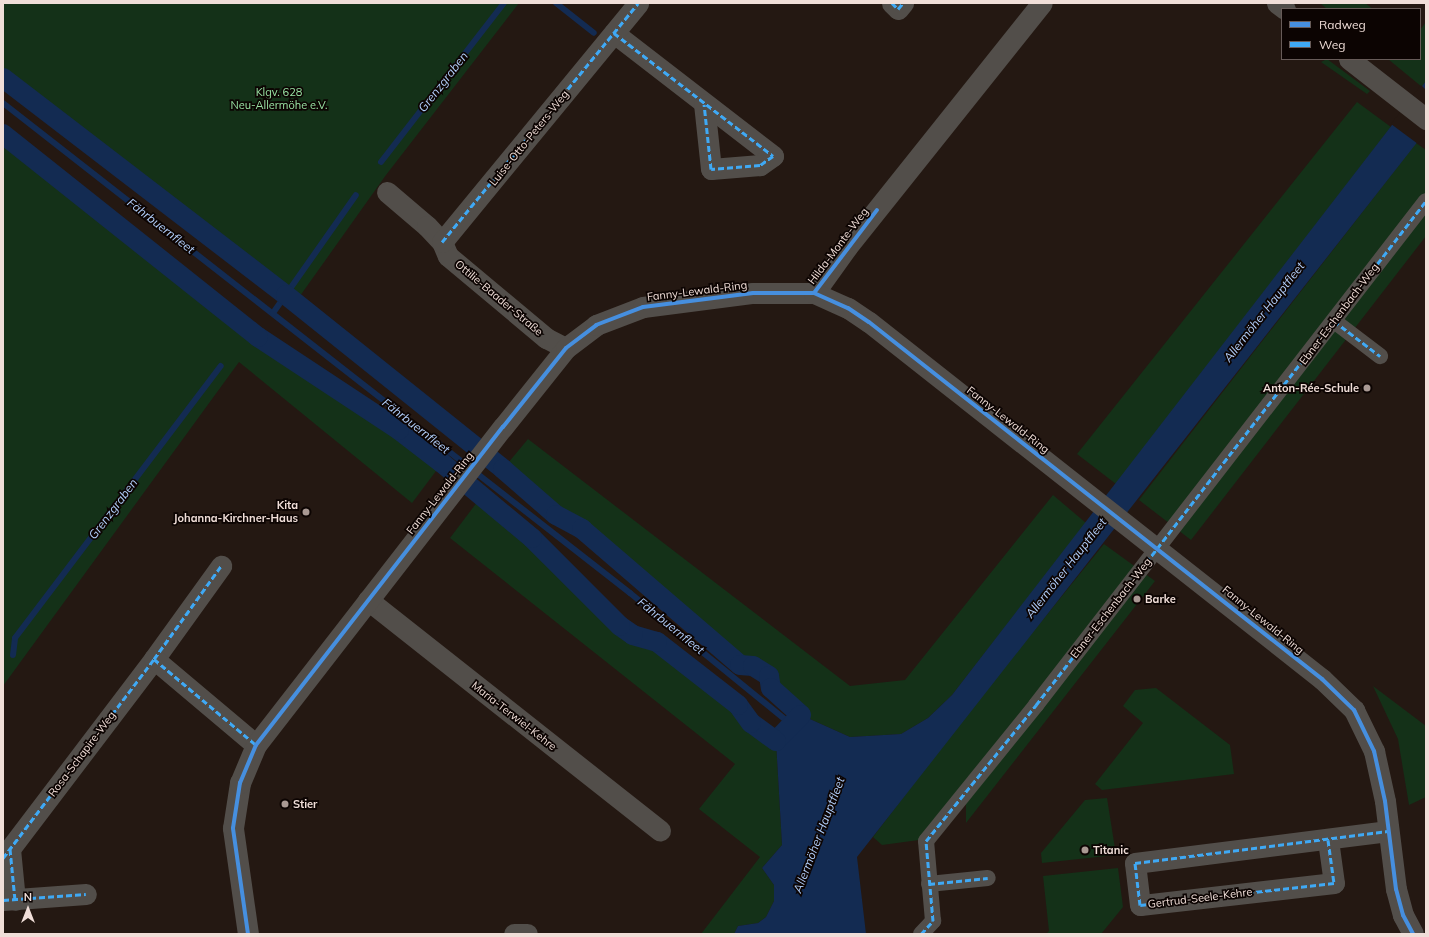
<!DOCTYPE html>
<meta charset="utf-8">
<style>
body{margin:0}
#map{position:relative;width:1429px;height:937px;overflow:hidden;background:#241812;font-family:Mulish,sans-serif}
div>[style]{position:absolute}
.green>*{inset:0;background:#143118}
.water>*{inset:0;background:#132b52}
.pier>*{inset:0;background:#241812}
.stream>*{height:6px;margin:-3px;padding:0 3px;transform-origin:3px;border-radius:3px;background:#132b52}
.canal>*{height:20px;margin:-10px;padding:0 10px;transform-origin:10px;border-radius:10px;background:#132b52}
.pedestrian>*{height:16px;margin:-8px;padding:0 8px;transform-origin:8px;border-radius:8px;background:#524e4a}
.minor>*{height:21px;margin:-10.5px;padding:0 10.5px;transform-origin:10.5px;border-radius:10.5px;background:#524e4a}
.quiet>*{height:3px;margin-top:-1.5px;transform-origin:0;background:repeating-linear-gradient(90deg,#3fa9f5 0 6px,transparent 0 9px)}
.cycleway>*{height:4px;margin:-2px;padding:0 2px;transform-origin:2px;border-radius:2px;background:#468fdf}
.dots>*{width:11px;height:11px;translate:-50% -50%;box-sizing:border-box;border:2px solid #0c0402;border-radius:50%}
span{translate:-50% -50%;white-space:nowrap;text-align:center;line-height:1.15;-webkit-text-stroke:3.5px #0c0402;paint-order:stroke}
.park-label{font-size:11px;color:#98e2a3}
.street-label{font-size:11px;color:#f0ded8}
.poi-label{font-size:11px;color:#f0ded8;font-weight:700}
.right{translate:-100% -50%;text-align:right}
.left{translate:0 -50%;text-align:left}
.water-label{font-size:12px;color:#b1cefa;font-style:italic}
.frame{position:absolute;inset:0;border:4px solid #f0ded8;pointer-events:none}
.legend{position:absolute;left:1281px;top:8px;width:140px;height:52px;box-sizing:border-box;background:#0c0402;border:1px solid #675b58;margin:0;padding:5px 7px;list-style:none;font-size:12px;color:#f0ded8}
.legend li{display:flex;align-items:center;gap:8px;height:20px}
.legend b{width:20px;border:1px solid #675b58}
.north{position:absolute;left:8px;top:889px;width:40px;height:40px;-webkit-text-stroke:3px #0c0402;paint-order:stroke;rotate:0deg;font-size:11px;font-weight:700;line-height:16px;text-align:center;color:#f0ded8}
.north::after{content:'';display:block;margin:auto;width:14px;height:18px;background:#f0ded8;clip-path:polygon(50% 0,100% 100%,50% 72%,0 100%)}
</style>
<div id="map">
<div class="green">
<div style="clip-path:polygon(3px 3px,519px 3px,386px 175px,295px 303px,3px 78px)"></div>
<div style="clip-path:polygon(1320px 3px,1365px 3px,1373px 9px,1327px 9px)"></div>
<div style="clip-path:polygon(1426px 22px,1426px 81px,1422px 87px,1388px 59px,1420px 59px,1420px 30px)"></div>
<div style="clip-path:polygon(1327px 59px,1370px 91px,1367px 94px,1321px 62px)"></div>
<div style="clip-path:polygon(1357px 102px,1391px 127px,1116px 484px,1077px 454px)"></div>
<div style="clip-path:polygon(3px 134px,258px 337px,399px 430px,442px 463px,412px 503px,239px 362px,3px 686px)"></div>
<div style="clip-path:polygon(1416px 143px,1426px 150px,1426px 236px,1191px 540px,1139px 500px)"></div>
<div style="clip-path:polygon(528px 439px,850px 686px,905px 680px,1053px 495px,1086px 523px,952px 695px,928px 718px,901px 734px,850px 737px,801px 715px,771px 688px,769px 676px,753px 666px,740px 665px,582px 529px,556px 515px,503px 469px)"></div>
<div style="clip-path:polygon(481px 497px,532px 538px,620px 626px,633px 635px,657px 642px,738px 705px,751px 723px,776px 741px,782px 845px,762px 868px,774px 885px,774px 901px,766px 917px,758px 923px,738px 926px,734px 934px,701px 934px,760px 857px,699px 809px,735px 764px,450px 538px)"></div>
<div style="clip-path:polygon(1104px 544px,1155px 581px,966px 823px,966px 800px,919px 840px,882px 845px,873px 837px,970px 710px)"></div>
<div style="clip-path:polygon(1373px 686px,1426px 726px,1426px 797px,1409px 805px,1398px 739px)"></div>
<div style="clip-path:polygon(1156px 688px,1230px 745px,1234px 774px,1102px 790px,1095px 784px,1143px 723px,1123px 706px,1135px 690px)"></div>
<div style="clip-path:polygon(1107px 798px,1116px 855px,1042px 863px,1041px 853px,1085px 800px)"></div>
<div style="clip-path:polygon(1118px 868px,1123px 907px,1101px 934px,1046px 934px,1049px 931px,1043px 876px)"></div>
</div>
<div class="water">
<div style="clip-path:polygon(1426px 81px,1426px 131px,857px 857px,866px 934px,734px 934px,738px 926px,758px 923px,766px 917px,774px 901px,774px 885px,762px 868px,782px 845px,776px 741px,801px 715px,850px 737px,901px 734px,928px 718px,952px 695px)"></div>
</div>
<div class="pier">
<div style="clip-path:polygon(1421px 85px,1426px 90px,1426px 134px,1418px 144px,1391px 124px)"></div>
</div>
<div class="stream">
<div style="left:556px;top:3px;width:48px;rotate:38.3deg"></div>
<div style="left:3px;top:103px;width:796px;rotate:38.01deg"></div>
<div style="left:630px;top:593px;width:215px;rotate:39.2deg"></div>
<div style="left:381px;top:162px;width:201px;rotate:-52.3deg"></div>
<div style="left:273px;top:313px;width:144px;rotate:-54.9deg"></div>
<div style="left:13px;top:655px;width:17px;rotate:-83deg"></div>
<div style="left:15px;top:638px;width:341px;rotate:-52.9deg"></div>
</div>
<div class="canal">
<div style="left:3px;top:78px;width:357px;rotate:37.5deg"></div>
<div style="left:286px;top:295px;width:278px;rotate:38.7deg"></div>
<div style="left:503px;top:469px;width:70px;rotate:41deg"></div>
<div style="left:556px;top:515px;width:30px;rotate:28deg"></div>
<div style="left:582px;top:529px;width:208px;rotate:40.7deg"></div>
<div style="left:740px;top:665px;width:13px;rotate:4deg"></div>
<div style="left:753px;top:666px;width:19px;rotate:32deg"></div>
<div style="left:769px;top:676px;width:12px;rotate:81deg"></div>
<div style="left:771px;top:688px;width:40px;rotate:42deg"></div>
<div style="left:801px;top:715px;width:36px;rotate:134deg"></div>
<div style="left:776px;top:741px;width:31px;rotate:-144deg"></div>
<div style="left:751px;top:723px;width:22px;rotate:-126deg"></div>
<div style="left:738px;top:705px;width:103px;rotate:-142.1deg"></div>
<div style="left:657px;top:642px;width:25px;rotate:-164deg"></div>
<div style="left:633px;top:635px;width:16px;rotate:-145deg"></div>
<div style="left:620px;top:626px;width:124px;rotate:-135deg"></div>
<div style="left:532px;top:538px;width:117px;rotate:-140.2deg"></div>
<div style="left:442px;top:463px;width:54px;rotate:-142.5deg"></div>
<div style="left:399px;top:430px;width:169px;rotate:-146.6deg"></div>
<div style="left:258px;top:337px;width:326px;rotate:-141.5deg"></div>
</div>
<div class="pedestrian">
<div style="left:1334px;top:321px;width:58px;rotate:37.3deg"></div>
<div style="left:929px;top:884px;width:59px;rotate:-5.8deg"></div>
<div style="left:921px;top:934px;width:18px;rotate:-47deg"></div>
<div style="left:933px;top:921px;width:80px;rotate:-95deg"></div>
<div style="left:926px;top:841px;width:175px;rotate:-51deg"></div>
<div style="left:1036px;top:705px;width:637px;rotate:-52.27deg"></div>
</div>
<div class="minor">
<div style="left:892px;top:3px;width:8px;rotate:45deg"></div>
<div style="left:898px;top:9px;width:8px;rotate:-50deg"></div>
<div style="left:1277px;top:3px;width:10px;rotate:37deg"></div>
<div style="left:614px;top:33px;width:201px;rotate:37.7deg"></div>
<div style="left:773px;top:156px;width:16px;rotate:145deg"></div>
<div style="left:760px;top:165px;width:49px;rotate:175.3deg"></div>
<div style="left:711px;top:169px;width:65px;rotate:-96.1deg"></div>
<div style="left:1349px;top:59px;width:98px;rotate:37.9deg"></div>
<div style="left:387px;top:192px;width:52px;rotate:40.4deg"></div>
<div style="left:427px;top:226px;width:22px;rotate:47deg"></div>
<div style="left:442px;top:242px;width:15px;rotate:67deg"></div>
<div style="left:448px;top:256px;width:128px;rotate:39.9deg"></div>
<div style="left:546px;top:338px;width:22px;rotate:27deg"></div>
<div style="left:442px;top:242px;width:309px;rotate:-50.6deg"></div>
<div style="left:814px;top:293px;width:57px;rotate:-54.3deg"></div>
<div style="left:847px;top:247px;width:312px;rotate:-51.4deg"></div>
<div style="left:368px;top:600px;width:372px;rotate:38.3deg"></div>
<div style="left:154px;top:659px;width:115px;rotate:-54.2deg"></div>
<div style="left:1328px;top:840px;width:43px;rotate:82.1deg"></div>
<div style="left:1334px;top:883px;width:195px;rotate:173.5deg"></div>
<div style="left:1140px;top:905px;width:42px;rotate:-96.8deg"></div>
<div style="left:1135px;top:863px;width:255px;rotate:-7.2deg"></div>
<div style="left:10px;top:849px;width:51px;rotate:84.4deg"></div>
<div style="left:3px;top:858px;width:250px;rotate:-52.8deg"></div>
<div style="left:154px;top:659px;width:133px;rotate:40.1deg"></div>
<div style="left:3px;top:900px;width:83px;rotate:-4.1deg"></div>
<div style="left:248px;top:934px;width:107px;rotate:-98.1deg"></div>
<div style="left:233px;top:828px;width:46px;rotate:-81.2deg"></div>
<div style="left:240px;top:783px;width:41px;rotate:-67.2deg"></div>
<div style="left:256px;top:745px;width:403px;rotate:-52.2deg"></div>
<div style="left:503px;top:427px;width:101px;rotate:-51.4deg"></div>
<div style="left:566px;top:348px;width:38px;rotate:-37deg"></div>
<div style="left:596px;top:325px;width:50px;rotate:-21deg"></div>
<div style="left:643px;top:307px;width:111px;rotate:-7.3deg"></div>
<div style="left:753px;top:293px;width:61px"></div>
<div style="left:814px;top:293px;width:37px;rotate:24deg"></div>
<div style="left:848px;top:308px;width:25px;rotate:34deg"></div>
<div style="left:869px;top:322px;width:577px;rotate:38.24deg"></div>
<div style="left:1322px;top:679px;width:45px;rotate:44.1deg"></div>
<div style="left:1354px;top:710px;width:46px;rotate:64deg"></div>
<div style="left:1374px;top:751px;width:51px;rotate:77.6deg"></div>
<div style="left:1385px;top:801px;width:89px;rotate:82.9deg"></div>
<div style="left:1396px;top:889px;width:27px;rotate:75deg"></div>
<div style="left:1403px;top:915px;width:21px;rotate:62deg"></div>
<div style="left:514px;top:934px;width:13px"></div>
</div>
<div class="quiet">
<div style="left:892px;top:3px;width:8px;rotate:45deg"></div>
<div style="left:898px;top:9px;width:8px;rotate:-50deg"></div>
<div style="left:614px;top:33px;width:201px;rotate:37.7deg"></div>
<div style="left:773px;top:156px;width:16px;rotate:145deg"></div>
<div style="left:760px;top:165px;width:49px;rotate:175.3deg"></div>
<div style="left:711px;top:169px;width:65px;rotate:-96.1deg"></div>
<div style="left:442px;top:242px;width:309px;rotate:-50.6deg"></div>
<div style="left:1334px;top:321px;width:58px;rotate:37.3deg"></div>
<div style="left:154px;top:659px;width:115px;rotate:-54.2deg"></div>
<div style="left:1328px;top:840px;width:43px;rotate:82.1deg"></div>
<div style="left:1334px;top:883px;width:195px;rotate:173.5deg"></div>
<div style="left:1140px;top:905px;width:42px;rotate:-96.8deg"></div>
<div style="left:1135px;top:863px;width:255px;rotate:-7.2deg"></div>
<div style="left:10px;top:849px;width:51px;rotate:84.4deg"></div>
<div style="left:3px;top:858px;width:250px;rotate:-52.8deg"></div>
<div style="left:154px;top:659px;width:133px;rotate:40.1deg"></div>
<div style="left:929px;top:884px;width:59px;rotate:-5.8deg"></div>
<div style="left:3px;top:900px;width:83px;rotate:-4.1deg"></div>
<div style="left:514px;top:934px;width:13px"></div>
<div style="left:921px;top:934px;width:18px;rotate:-47deg"></div>
<div style="left:933px;top:921px;width:80px;rotate:-95deg"></div>
<div style="left:926px;top:841px;width:175px;rotate:-51deg"></div>
<div style="left:1036px;top:705px;width:637px;rotate:-52.27deg"></div>
</div>
<div class="cycleway">
<div style="left:814px;top:293px;width:104px;rotate:-52.8deg"></div>
<div style="left:248px;top:934px;width:107px;rotate:-98.1deg"></div>
<div style="left:233px;top:828px;width:46px;rotate:-81.2deg"></div>
<div style="left:240px;top:783px;width:41px;rotate:-67.2deg"></div>
<div style="left:256px;top:745px;width:403px;rotate:-52.2deg"></div>
<div style="left:503px;top:427px;width:101px;rotate:-51.4deg"></div>
<div style="left:566px;top:348px;width:38px;rotate:-37deg"></div>
<div style="left:596px;top:325px;width:50px;rotate:-21deg"></div>
<div style="left:643px;top:307px;width:111px;rotate:-7.3deg"></div>
<div style="left:753px;top:293px;width:61px"></div>
<div style="left:814px;top:293px;width:37px;rotate:24deg"></div>
<div style="left:848px;top:308px;width:25px;rotate:34deg"></div>
<div style="left:869px;top:322px;width:577px;rotate:38.24deg"></div>
<div style="left:1322px;top:679px;width:45px;rotate:44.1deg"></div>
<div style="left:1354px;top:710px;width:46px;rotate:64deg"></div>
<div style="left:1374px;top:751px;width:51px;rotate:77.6deg"></div>
<div style="left:1385px;top:801px;width:89px;rotate:82.9deg"></div>
<div style="left:1396px;top:889px;width:27px;rotate:75deg"></div>
<div style="left:1403px;top:915px;width:21px;rotate:62deg"></div>
</div>
<div class="dots">
<div style="left:1367px;top:388px;background:#a99993"></div>
<div style="left:306px;top:512px;background:#a99993"></div>
<div style="left:1137px;top:599px;background:#a99993"></div>
<div style="left:285px;top:804px;background:#a99993"></div>
<div style="left:1085px;top:850px;background:#a99993"></div>
</div>
<div class="park-label">
<span style="left:279px;top:99px">Klgv. 628<br>Neu-Allermöhe e.V.</span>
</div>
<div class="street-label">
<span style="left:529px;top:138px;rotate:-51deg">Luise-Otto-Peters-Weg</span>
<span style="left:838px;top:246px;rotate:-53deg">Hilda-Monte-Weg</span>
<span style="left:697px;top:291px;rotate:-7deg">Fanny-Lewald-Ring</span>
<span style="left:499px;top:298px;rotate:40deg">Ottilie-Baader-Straße</span>
<span style="left:1339px;top:314px;rotate:-53deg">Ebner-Eschenbach-Weg</span>
<span style="left:1008px;top:420px;rotate:38deg">Fanny-Lewald-Ring</span>
<span style="left:440px;top:493px;rotate:-52deg">Fanny-Lewald-Ring</span>
<span style="left:1111px;top:608px;rotate:-52deg">Ebner-Eschenbach-Weg</span>
<span style="left:1263px;top:620px;rotate:39deg">Fanny-Lewald-Ring</span>
<span style="left:514px;top:716px;rotate:38deg">Maria-Terwiel-Kehre</span>
<span style="left:82px;top:754px;rotate:-53deg">Rosa-Schapire-Weg</span>
<span style="left:1200px;top:898px;rotate:-7deg">Gertrud-Seele-Kehre</span>
</div>
<div class="poi-label">
<span class="right" style="left:1359px;top:388px">Anton-Rée-Schule</span>
<span class="right" style="left:298px;top:512px">Kita<br>Johanna-Kirchner-Haus</span>
<span class="left" style="left:1145px;top:599px">Barke</span>
<span class="left" style="left:293px;top:804px">Stier</span>
<span class="left" style="left:1093px;top:850px">Titanic</span>
</div>
<div class="water-label">
<span style="left:443px;top:82px;rotate:-52deg">Grenzgraben</span>
<span style="left:161px;top:226px;rotate:38deg">Fährbuernfleet</span>
<span style="left:1264px;top:312px;rotate:-52deg">Allermöher Hauptfleet</span>
<span style="left:416px;top:426px;rotate:38deg">Fährbuernfleet</span>
<span style="left:113px;top:509px;rotate:-53deg">Grenzgraben</span>
<span style="left:1066px;top:568px;rotate:-52deg">Allermöher Hauptfleet</span>
<span style="left:671px;top:626px;rotate:39deg">Fährbuernfleet</span>
<span style="left:819px;top:835px;rotate:-69deg">Allermöher Hauptfleet</span>
</div>
<div class="frame"></div>
<ul class="legend">
<li><b style="height:5px;background:#468fdf"></b>Radweg</li>
<li><b style="height:5px;background:#3fa9f5"></b>Weg</li>
</ul>
<div class="north">N</div>
</div>
